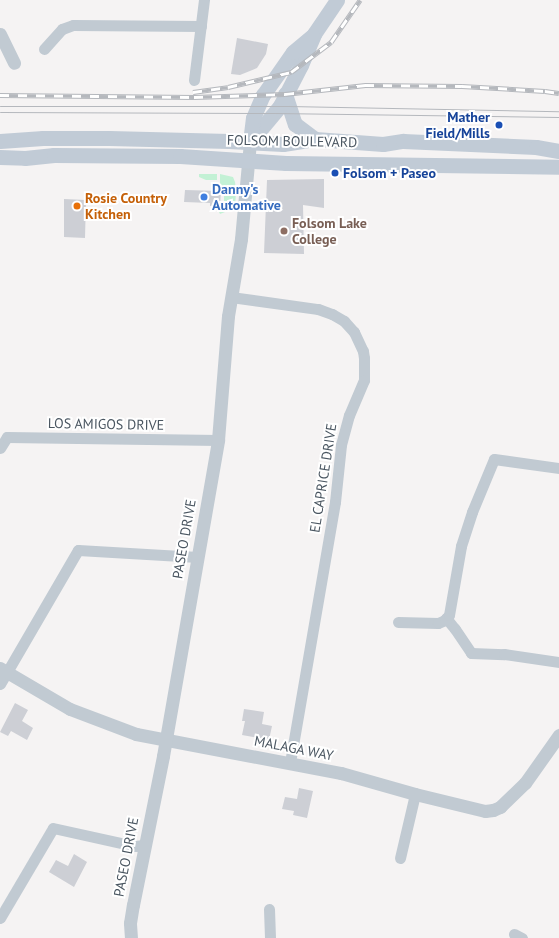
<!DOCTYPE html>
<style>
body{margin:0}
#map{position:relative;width:559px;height:938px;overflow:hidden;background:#f5f3f3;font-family:"PT Sans",sans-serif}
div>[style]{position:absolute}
.green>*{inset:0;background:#c3f1d5}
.building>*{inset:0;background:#cdcfd5}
.minor>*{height:11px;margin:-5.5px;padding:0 5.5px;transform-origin:5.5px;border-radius:5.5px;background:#c1cad2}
.tertiary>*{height:13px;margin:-6.5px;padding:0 6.5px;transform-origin:6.5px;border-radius:6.5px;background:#c1cad2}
.secondary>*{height:15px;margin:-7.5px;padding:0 7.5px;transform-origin:7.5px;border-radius:7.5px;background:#c1cbd6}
.tram>*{height:1px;margin:-0.5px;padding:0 0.5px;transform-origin:0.5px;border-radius:0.5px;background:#b5b8bd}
.rail>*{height:4.5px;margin-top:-2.25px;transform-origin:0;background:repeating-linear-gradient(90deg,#fff 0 9px,#b5b8bd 0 18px);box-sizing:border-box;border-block:1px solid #b5b8bd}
.dots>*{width:11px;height:11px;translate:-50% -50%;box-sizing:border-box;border:2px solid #fff;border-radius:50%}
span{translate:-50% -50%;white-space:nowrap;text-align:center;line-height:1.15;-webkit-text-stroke:4px #fff;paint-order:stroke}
.transit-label{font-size:14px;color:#164399;font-weight:700}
.right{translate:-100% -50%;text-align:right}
.left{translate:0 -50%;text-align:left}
.street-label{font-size:14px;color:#4a5661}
.shop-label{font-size:14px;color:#366cbe;font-weight:700}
.food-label{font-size:14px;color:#c56008;font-weight:700}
.education-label{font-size:14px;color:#785e54;font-weight:700}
</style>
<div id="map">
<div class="green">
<div style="clip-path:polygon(199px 174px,217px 174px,217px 180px,206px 180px,199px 177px)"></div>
<div style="clip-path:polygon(220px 174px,233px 177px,235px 182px,236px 191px,235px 208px,220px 214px,218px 210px,223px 210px,224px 207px,224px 187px,220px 187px)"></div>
</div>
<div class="building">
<div style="clip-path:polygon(237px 38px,268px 44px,266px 54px,257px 68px,240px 75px,231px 74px)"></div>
<div style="clip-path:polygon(324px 179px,324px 208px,303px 205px,304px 254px,264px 253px,267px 180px)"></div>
<div style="clip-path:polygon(185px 190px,221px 191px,220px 206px,210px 206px,210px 203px,184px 202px)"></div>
<div style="clip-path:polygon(64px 199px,86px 200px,85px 238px,64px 237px)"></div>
<div style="clip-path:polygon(15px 703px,28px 710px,22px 721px,33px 728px,27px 740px,11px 731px,8px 736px,0 732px)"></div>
<div style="clip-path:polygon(244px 709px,264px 712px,262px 724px,272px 726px,269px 740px,242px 735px,245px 721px,242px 721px)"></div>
<div style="clip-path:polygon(299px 788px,313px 791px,307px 818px,293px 815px,294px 811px,282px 809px,285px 797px,297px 799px)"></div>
<div style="clip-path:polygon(74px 854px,87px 862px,74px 887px,49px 872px,56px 860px,68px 866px)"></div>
</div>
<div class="minor">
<div style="left:44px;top:49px;width:27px;rotate:-48deg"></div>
<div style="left:62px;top:29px;width:12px;rotate:-20deg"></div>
<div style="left:73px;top:25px;width:128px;rotate:0.4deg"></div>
<div style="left:194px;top:80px;width:81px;rotate:-82.9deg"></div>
<div style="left:231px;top:297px;width:88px;rotate:7.9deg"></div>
<div style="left:318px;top:309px;width:15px;rotate:20deg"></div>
<div style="left:332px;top:314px;width:14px;rotate:30deg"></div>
<div style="left:344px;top:321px;width:15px;rotate:48deg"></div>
<div style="left:354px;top:332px;width:21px;rotate:65deg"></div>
<div style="left:363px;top:351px;width:7px;rotate:82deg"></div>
<div style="left:364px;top:358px;width:22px;rotate:90deg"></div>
<div style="left:364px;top:380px;width:38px;rotate:113deg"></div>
<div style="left:349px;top:415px;width:31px;rotate:105deg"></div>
<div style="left:341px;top:445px;width:57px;rotate:96deg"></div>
<div style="left:335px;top:502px;width:265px;rotate:99.8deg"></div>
<div style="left:0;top:448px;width:13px;rotate:-58deg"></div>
<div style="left:7px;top:437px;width:211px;rotate:0.8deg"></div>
<div style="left:446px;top:618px;width:14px;rotate:51deg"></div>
<div style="left:455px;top:629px;width:29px;rotate:56deg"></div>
<div style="left:471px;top:653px;width:33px;rotate:2deg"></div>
<div style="left:504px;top:654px;width:56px;rotate:8.3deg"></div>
<div style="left:398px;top:622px;width:40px;rotate:1.4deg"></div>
<div style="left:438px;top:623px;width:8px;rotate:-23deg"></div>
<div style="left:445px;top:620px;width:6px;rotate:-51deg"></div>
<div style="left:449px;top:615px;width:70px;rotate:-80.1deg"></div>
<div style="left:461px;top:546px;width:36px;rotate:-72deg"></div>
<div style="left:472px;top:512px;width:57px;rotate:-67.5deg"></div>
<div style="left:494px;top:459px;width:66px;rotate:7.9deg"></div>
<div style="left:0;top:684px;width:155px;rotate:-59.8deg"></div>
<div style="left:78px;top:550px;width:120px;rotate:3.3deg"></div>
<div style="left:400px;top:858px;width:66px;rotate:-76.8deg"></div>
<div style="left:269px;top:909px;width:29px;rotate:88deg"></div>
<div style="left:0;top:918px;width:104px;rotate:-59.5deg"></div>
<div style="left:53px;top:828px;width:84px;rotate:12.4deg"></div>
<div style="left:135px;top:846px;width:9px;rotate:-6deg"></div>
<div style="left:514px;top:934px;width:9px;rotate:27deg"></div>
</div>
<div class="tertiary">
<div style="left:0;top:34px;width:32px;rotate:64deg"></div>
<div style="left:0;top:668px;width:81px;rotate:30.4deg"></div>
<div style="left:70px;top:709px;width:71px;rotate:20.7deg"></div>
<div style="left:136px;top:734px;width:209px;rotate:10.8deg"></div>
<div style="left:341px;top:773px;width:77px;rotate:15.8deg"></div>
<div style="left:415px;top:794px;width:72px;rotate:13.7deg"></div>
<div style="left:485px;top:811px;width:8px;rotate:-7deg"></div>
<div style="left:493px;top:810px;width:8px;rotate:-23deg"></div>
<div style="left:500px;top:807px;width:35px;rotate:-44deg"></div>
<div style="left:525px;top:783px;width:59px;rotate:-54.7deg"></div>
<div style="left:131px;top:938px;width:15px;rotate:-94deg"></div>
<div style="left:130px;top:923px;width:18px;rotate:-81deg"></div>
<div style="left:133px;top:905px;width:152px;rotate:-78.6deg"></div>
<div style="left:163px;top:756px;width:321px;rotate:-80.1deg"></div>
<div style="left:218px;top:440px;width:124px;rotate:-85.4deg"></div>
<div style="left:228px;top:316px;width:78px;rotate:-80.4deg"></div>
<div style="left:241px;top:239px;width:97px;rotate:-84.7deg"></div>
</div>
<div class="secondary">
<div style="left:285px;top:94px;width:32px;rotate:72deg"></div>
<div style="left:295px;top:124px;width:25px;rotate:37deg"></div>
<div style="left:0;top:141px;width:43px;rotate:-4deg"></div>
<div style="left:43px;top:138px;width:66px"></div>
<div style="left:109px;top:138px;width:120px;rotate:1.4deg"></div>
<div style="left:229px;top:141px;width:54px;rotate:3.2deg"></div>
<div style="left:283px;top:144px;width:32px;rotate:-9deg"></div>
<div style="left:315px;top:139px;width:68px;rotate:4.2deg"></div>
<div style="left:383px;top:144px;width:20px;rotate:-9deg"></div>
<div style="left:403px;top:141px;width:133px;rotate:2.6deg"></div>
<div style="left:536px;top:147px;width:23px;rotate:10deg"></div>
<div style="left:250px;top:142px;width:47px;rotate:-50.2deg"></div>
<div style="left:280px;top:106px;width:46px;rotate:-62.9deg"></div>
<div style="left:301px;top:65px;width:34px;rotate:-67deg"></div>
<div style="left:314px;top:34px;width:41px;rotate:-55.9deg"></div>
<div style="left:250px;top:142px;width:24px;rotate:-83deg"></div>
<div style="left:253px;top:118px;width:25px;rotate:-67deg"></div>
<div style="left:263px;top:95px;width:52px;rotate:-55.1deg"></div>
<div style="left:293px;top:52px;width:25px;rotate:-40deg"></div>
<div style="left:0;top:157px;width:25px;rotate:2deg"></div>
<div style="left:25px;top:158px;width:29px;rotate:-6deg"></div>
<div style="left:54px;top:155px;width:126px;rotate:0.5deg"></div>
<div style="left:180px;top:156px;width:106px;rotate:3.8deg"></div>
<div style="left:286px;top:163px;width:273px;rotate:0.8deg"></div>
</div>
<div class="tram">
<div style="left:0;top:106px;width:288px"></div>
<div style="left:288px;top:106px;width:271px;rotate:1.1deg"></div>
<div style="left:0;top:112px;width:275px;rotate:0.2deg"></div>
<div style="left:275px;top:113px;width:284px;rotate:0.8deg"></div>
</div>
<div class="rail">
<div style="left:193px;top:92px;width:35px;rotate:-8deg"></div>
<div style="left:228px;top:87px;width:65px;rotate:-13.4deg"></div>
<div style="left:291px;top:72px;width:50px;rotate:-36.9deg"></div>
<div style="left:331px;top:42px;width:51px;rotate:-55.4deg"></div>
<div style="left:0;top:95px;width:194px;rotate:0.6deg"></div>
<div style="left:194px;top:97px;width:91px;rotate:-1.9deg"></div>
<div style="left:285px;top:94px;width:81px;rotate:-6.4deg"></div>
<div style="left:365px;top:85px;width:97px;rotate:0.6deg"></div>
<div style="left:462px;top:86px;width:83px;rotate:3.4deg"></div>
<div style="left:545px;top:91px;width:14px;rotate:8deg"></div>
</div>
<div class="dots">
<div style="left:499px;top:125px;background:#1a4fb4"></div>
<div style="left:335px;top:173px;background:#1a4fb4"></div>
<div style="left:204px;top:197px;background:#3f7fe0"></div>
<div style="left:77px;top:206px;background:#e8710a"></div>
<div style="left:284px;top:231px;background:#8d6e63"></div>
</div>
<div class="transit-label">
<span class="right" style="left:490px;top:125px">Mather<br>Field/Mills</span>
<span class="left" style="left:343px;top:173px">Folsom + Paseo</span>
</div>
<div class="street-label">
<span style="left:292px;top:141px;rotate:1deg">FOLSOM BOULEVARD</span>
<span style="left:106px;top:424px;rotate:1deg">LOS AMIGOS DRIVE</span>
<span style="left:323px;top:478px;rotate:-81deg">EL CAPRICE DRIVE</span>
<span style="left:184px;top:539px;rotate:-80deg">PASEO DRIVE</span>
<span style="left:294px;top:748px;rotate:11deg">MALAGA WAY</span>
<span style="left:126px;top:857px;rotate:-79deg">PASEO DRIVE</span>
</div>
<div class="shop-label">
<span class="left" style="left:212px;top:197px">Danny's<br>Automative</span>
</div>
<div class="food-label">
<span class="left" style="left:85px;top:206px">Rosie Country<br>Kitchen</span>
</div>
<div class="education-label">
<span class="left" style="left:292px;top:231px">Folsom Lake<br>College</span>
</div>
</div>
